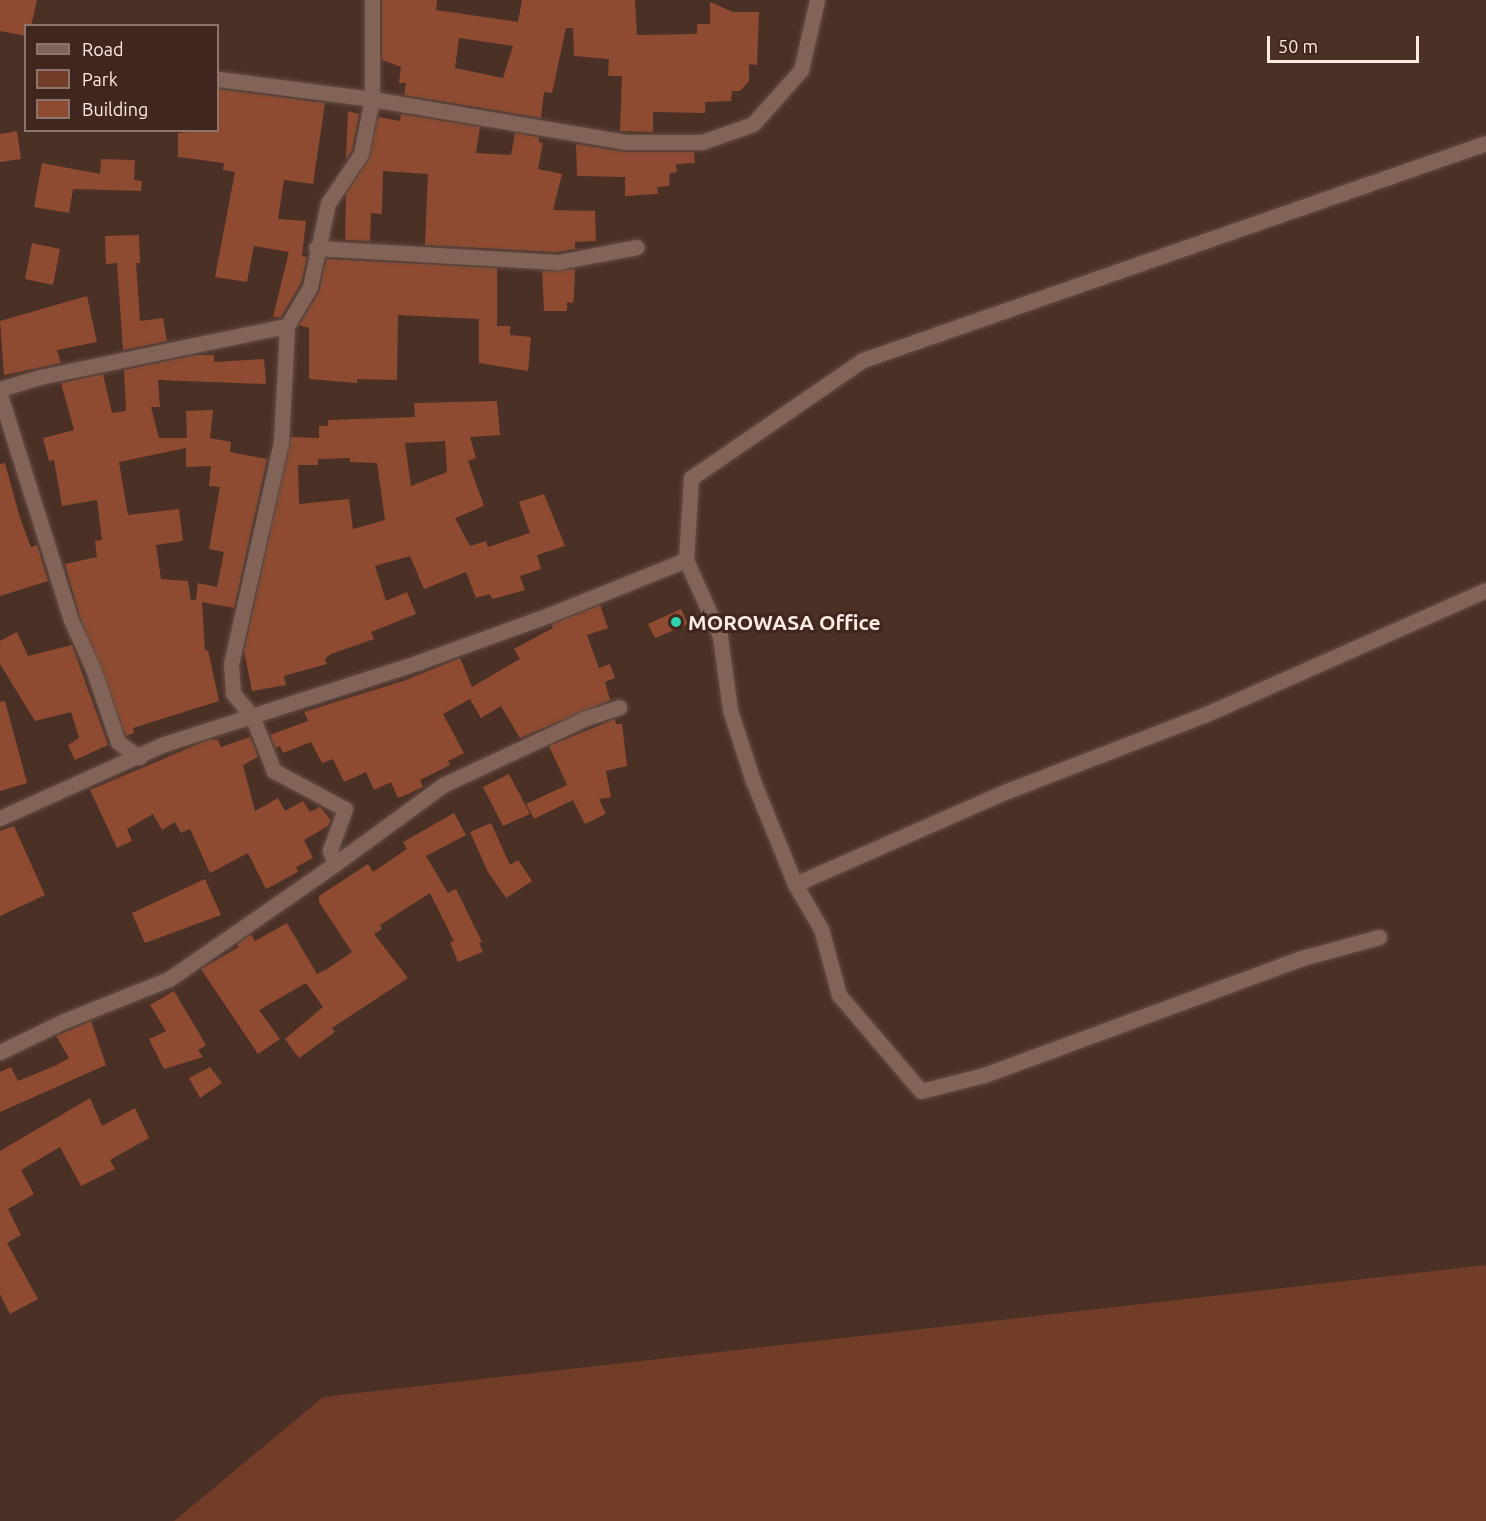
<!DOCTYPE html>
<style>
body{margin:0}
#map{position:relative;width:1486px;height:1521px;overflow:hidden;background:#4b3026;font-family:Ubuntu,sans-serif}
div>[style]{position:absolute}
.green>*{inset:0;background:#713d29}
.building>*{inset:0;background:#8f4b31}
.roads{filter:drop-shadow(0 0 2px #654e46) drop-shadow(0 0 2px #654e46)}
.minor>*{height:15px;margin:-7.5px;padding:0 7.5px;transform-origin:7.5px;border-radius:7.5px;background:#826358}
.dots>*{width:16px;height:16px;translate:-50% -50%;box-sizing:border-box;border:3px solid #40261c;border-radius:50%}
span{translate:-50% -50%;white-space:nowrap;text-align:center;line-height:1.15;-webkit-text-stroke:6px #40261c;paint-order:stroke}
.poi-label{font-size:21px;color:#fdebe4;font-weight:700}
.left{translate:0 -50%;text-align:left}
.legend{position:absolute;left:24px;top:24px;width:195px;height:108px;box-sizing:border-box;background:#40261c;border:2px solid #8c756c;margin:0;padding:8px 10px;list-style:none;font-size:18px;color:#fdebe4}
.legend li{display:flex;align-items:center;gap:12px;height:30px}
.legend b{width:30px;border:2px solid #8c756c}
.scale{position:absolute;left:1267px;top:36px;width:152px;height:27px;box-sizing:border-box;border:3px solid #fdebe4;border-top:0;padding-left:8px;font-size:18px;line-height:21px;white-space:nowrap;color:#fdebe4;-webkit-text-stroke:4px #40261c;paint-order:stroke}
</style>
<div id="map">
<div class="green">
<div style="clip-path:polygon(1486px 1265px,1486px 1521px,174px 1521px,323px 1397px)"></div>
</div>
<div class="building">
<div style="clip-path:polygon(0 0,37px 0,31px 26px,26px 26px,26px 36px,0 31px)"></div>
<div style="clip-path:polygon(evenodd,382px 0,437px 0,436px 10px,518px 22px,522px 0,635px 0,637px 35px,697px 34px,697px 24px,710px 24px,710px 2px,733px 12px,759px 12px,757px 65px,749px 64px,749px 81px,740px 91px,732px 91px,731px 101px,705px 102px,705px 113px,653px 112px,653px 132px,620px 131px,622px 76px,608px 76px,609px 59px,574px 56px,573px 28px,566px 28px,552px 93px,544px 92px,541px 118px,404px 95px,406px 83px,399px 83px,401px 67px,382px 60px,382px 0,459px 38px,513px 46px,503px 78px,455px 68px,459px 38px)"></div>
<div style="clip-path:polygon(218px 89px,325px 103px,313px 184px,284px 180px,278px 219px,306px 221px,302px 256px,307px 257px,301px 283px,281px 317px,273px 317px,289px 252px,254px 246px,247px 282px,215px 277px,235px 172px,223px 170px,224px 163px,178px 157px,178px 133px,218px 130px)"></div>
<div style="clip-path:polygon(348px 111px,359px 114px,352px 150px,346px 160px)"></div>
<div style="clip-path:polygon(401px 114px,480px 127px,476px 153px,511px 155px,515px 133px,539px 137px,539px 142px,543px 143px,538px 169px,562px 174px,553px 210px,595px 211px,596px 241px,575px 242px,575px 249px,557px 252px,425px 245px,428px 174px,383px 171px,382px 214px,371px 213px,370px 241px,345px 240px,346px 193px,369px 159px,378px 117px,400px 121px)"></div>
<div style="clip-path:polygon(17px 131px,21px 159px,0 162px,0 134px)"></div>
<div style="clip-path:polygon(576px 144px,625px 152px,694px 152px,695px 163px,676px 164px,677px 172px,670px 173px,669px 186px,657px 187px,658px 194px,625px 196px,625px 177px,577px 176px)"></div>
<div style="clip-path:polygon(101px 159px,135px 160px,134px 180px,142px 181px,141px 191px,73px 189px,69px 213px,34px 207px,42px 163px,100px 174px)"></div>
<div style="clip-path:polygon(139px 235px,140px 263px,136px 263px,140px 321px,163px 318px,167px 341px,123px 350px,117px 263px,106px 264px,105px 236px)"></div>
<div style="clip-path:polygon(32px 243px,60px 249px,53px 285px,25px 279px)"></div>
<div style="clip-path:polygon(326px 259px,497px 268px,497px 326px,510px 326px,510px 335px,531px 337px,528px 371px,479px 363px,479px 319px,398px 315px,397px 380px,357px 379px,357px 383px,309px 379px,309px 328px,299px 325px,319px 292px)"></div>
<div style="clip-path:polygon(575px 269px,574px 297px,573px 303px,567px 302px,567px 311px,544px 311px,542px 271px)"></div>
<div style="clip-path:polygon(87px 296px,97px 342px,57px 350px,61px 363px,4px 375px,0 321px)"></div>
<div style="clip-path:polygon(evenodd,196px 355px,214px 355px,214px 362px,264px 359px,266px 384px,158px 380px,160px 407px,151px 407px,159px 438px,187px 438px,186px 411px,213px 410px,210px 438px,231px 442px,230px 452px,267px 459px,234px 608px,202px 602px,205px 651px,208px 650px,219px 701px,133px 728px,134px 733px,126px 736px,80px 617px,65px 564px,97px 557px,95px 541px,102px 540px,97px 500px,62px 506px,54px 460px,49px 461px,43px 438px,74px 430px,61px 383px,103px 374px,112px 413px,126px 411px,124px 370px,196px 355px,186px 448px,186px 467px,211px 466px,209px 486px,220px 487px,209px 549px,224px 552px,217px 587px,198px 583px,196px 600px,191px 600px,188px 581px,161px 579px,156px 545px,183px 541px,179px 509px,128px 515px,119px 462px,186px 448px)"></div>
<div style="clip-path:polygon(evenodd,497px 401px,500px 435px,470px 437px,476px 458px,468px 461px,484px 506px,455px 518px,470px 546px,486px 541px,488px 547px,530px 533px,519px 502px,544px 494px,565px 546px,537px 555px,541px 569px,520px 576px,525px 590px,493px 599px,489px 594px,476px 598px,466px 572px,424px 589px,410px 556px,375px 566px,386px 601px,407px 592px,416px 614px,371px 632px,374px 639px,331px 654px,325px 659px,327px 664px,284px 676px,286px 685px,252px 691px,244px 651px,291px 437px,319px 438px,319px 426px,328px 426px,328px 420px,415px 417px,414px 403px,497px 401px,445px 441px,447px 472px,411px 486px,405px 443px,445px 441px,497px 401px,350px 458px,350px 462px,377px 463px,385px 520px,353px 529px,349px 499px,299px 504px,298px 465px,318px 465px,318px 459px,350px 458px)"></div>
<div style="clip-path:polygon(5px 463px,20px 518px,31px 547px,37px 545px,48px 581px,0 596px,0 464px)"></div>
<div style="clip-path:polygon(600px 605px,608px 628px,587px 635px,599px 668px,610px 664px,615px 678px,605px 682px,610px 700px,520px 738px,501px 706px,481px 718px,470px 699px,443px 714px,464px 753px,448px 761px,450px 765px,420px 780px,423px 787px,408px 794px,398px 798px,391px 782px,374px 790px,366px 772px,344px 782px,333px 759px,322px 763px,311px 742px,283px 753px,280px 746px,275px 748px,270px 735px,308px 721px,304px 712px,406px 680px,460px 658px,472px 687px,520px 659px,514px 649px,553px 628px,552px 624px)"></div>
<div style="clip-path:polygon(681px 609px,688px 624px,655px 638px,648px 624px)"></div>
<div style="clip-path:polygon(17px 632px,28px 656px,72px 645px,108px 745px,75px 760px,68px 745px,79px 738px,71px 712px,35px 721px,0 664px,0 641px)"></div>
<div style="clip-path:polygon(5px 701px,27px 783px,0 791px,0 702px)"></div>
<div style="clip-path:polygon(615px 719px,616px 724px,622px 724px,627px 766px,606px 771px,611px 797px,599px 799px,606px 814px,585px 824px,573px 800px,534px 819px,526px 804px,567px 785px,549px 746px)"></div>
<div style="clip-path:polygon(250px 737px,258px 757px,243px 765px,255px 811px,278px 798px,285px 811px,303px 801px,310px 812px,320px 807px,331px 820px,328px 826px,304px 840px,313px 858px,296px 867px,298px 872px,266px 889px,248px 853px,210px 873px,190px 829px,181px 833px,175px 822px,162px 830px,153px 814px,127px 829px,132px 841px,117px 848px,90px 790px,210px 739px,218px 740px,221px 747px)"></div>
<div style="clip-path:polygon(509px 774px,530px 814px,503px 826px,483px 787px)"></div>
<div style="clip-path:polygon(454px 813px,466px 835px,426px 856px,448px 893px,456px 889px,482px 942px,479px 943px,483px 952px,458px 962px,450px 942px,454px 941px,430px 893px,380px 925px,382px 929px,374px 934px,408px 978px,332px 1028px,335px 1032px,299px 1058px,285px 1039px,323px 1007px,306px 983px,259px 1010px,280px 1039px,258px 1054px,201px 969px,239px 947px,237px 944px,251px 934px,255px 941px,287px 923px,317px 974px,327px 969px,352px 952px,319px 902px,319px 896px,368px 864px,373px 872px,407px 849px,403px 842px)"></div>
<div style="clip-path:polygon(491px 823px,510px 865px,518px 860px,532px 881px,506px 898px,488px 872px,470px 832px)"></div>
<div style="clip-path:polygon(14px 826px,45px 895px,0 916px,0 831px)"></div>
<div style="clip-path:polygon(205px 879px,221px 915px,145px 943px,132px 913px)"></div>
<div style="clip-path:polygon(174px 991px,206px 1045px,198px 1050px,203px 1057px,164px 1069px,149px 1039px,166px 1031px,150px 1005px)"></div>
<div style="clip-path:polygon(91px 1021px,106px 1065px,0 1112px,0 1072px,11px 1067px,18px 1081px,57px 1065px,69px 1058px,56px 1036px)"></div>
<div style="clip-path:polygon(210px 1067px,222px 1083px,200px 1098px,189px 1078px)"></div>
<div style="clip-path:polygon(90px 1098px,102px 1126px,135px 1108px,149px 1138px,110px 1160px,115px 1169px,81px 1186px,60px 1147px,21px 1170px,34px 1194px,8px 1209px,21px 1235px,7px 1243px,38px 1299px,10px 1314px,0 1294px,0 1151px)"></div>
</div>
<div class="roads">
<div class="minor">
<div style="left:218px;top:79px;width:155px;rotate:7.4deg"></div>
<div style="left:372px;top:99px;width:257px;rotate:9.6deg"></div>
<div style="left:625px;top:142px;width:77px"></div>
<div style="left:702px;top:142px;width:54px;rotate:-19.4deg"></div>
<div style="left:753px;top:124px;width:72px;rotate:-48.4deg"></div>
<div style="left:801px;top:70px;width:72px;rotate:-77.1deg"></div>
<div style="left:316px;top:248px;width:242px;rotate:3.3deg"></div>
<div style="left:558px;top:262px;width:80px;rotate:-10.8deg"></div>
<div style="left:0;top:389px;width:42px;rotate:-16.7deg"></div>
<div style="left:40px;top:377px;width:252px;rotate:-11.7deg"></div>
<div style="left:0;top:395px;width:236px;rotate:72.5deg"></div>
<div style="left:71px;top:620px;width:54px;rotate:65.8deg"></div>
<div style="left:93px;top:669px;width:77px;rotate:71.1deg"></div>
<div style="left:118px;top:742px;width:26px;rotate:36deg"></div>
<div style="left:686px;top:560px;width:82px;rotate:-86.5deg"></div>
<div style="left:691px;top:478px;width:209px;rotate:-34.5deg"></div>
<div style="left:863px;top:360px;width:660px;rotate:-19.2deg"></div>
<div style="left:0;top:818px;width:180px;rotate:-24.3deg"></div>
<div style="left:164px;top:744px;width:268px;rotate:-17.8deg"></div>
<div style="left:419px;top:662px;width:138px;rotate:-19.9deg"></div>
<div style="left:549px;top:615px;width:148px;rotate:-21.9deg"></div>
<div style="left:686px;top:560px;width:83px;rotate:65.9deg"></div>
<div style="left:720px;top:636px;width:75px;rotate:82.3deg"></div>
<div style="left:730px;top:710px;width:75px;rotate:72.1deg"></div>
<div style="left:753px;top:781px;width:111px;rotate:67.8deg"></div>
<div style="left:795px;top:884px;width:52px;rotate:60deg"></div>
<div style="left:821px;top:929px;width:68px;rotate:74.7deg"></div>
<div style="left:839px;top:995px;width:126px;rotate:49.5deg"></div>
<div style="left:921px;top:1091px;width:65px;rotate:-14.3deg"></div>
<div style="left:984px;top:1075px;width:339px;rotate:-20.2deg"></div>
<div style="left:1302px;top:958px;width:80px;rotate:-15.3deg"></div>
<div style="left:335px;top:864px;width:134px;rotate:-36.2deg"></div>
<div style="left:443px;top:785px;width:158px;rotate:-25.1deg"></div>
<div style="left:586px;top:718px;width:35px;rotate:-18deg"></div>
<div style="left:795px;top:884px;width:232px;rotate:-23.7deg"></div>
<div style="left:1007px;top:791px;width:211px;rotate:-21.1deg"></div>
<div style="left:1204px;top:715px;width:308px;rotate:-23.9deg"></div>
<div style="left:0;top:1052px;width:71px;rotate:-25.8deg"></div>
<div style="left:64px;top:1021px;width:113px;rotate:-21.8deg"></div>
<div style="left:169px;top:979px;width:202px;rotate:-34.7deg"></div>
<div style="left:335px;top:864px;width:15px;rotate:-110deg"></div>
<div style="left:330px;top:850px;width:44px;rotate:-69.9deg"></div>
<div style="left:345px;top:809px;width:81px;rotate:-151.8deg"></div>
<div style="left:274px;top:771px;width:59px;rotate:-111.8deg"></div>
<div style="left:252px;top:716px;width:30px;rotate:-130deg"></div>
<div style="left:233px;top:693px;width:29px;rotate:-94deg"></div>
<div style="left:231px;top:664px;width:228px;rotate:-77.3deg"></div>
<div style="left:281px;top:442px;width:116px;rotate:-87deg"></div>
<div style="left:287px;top:326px;width:45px;rotate:-59.5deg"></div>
<div style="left:310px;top:287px;width:86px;rotate:-77.9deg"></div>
<div style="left:328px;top:203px;width:59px;rotate:-56deg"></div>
<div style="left:361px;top:154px;width:56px;rotate:-78.7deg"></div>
<div style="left:372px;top:99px;width:99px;rotate:-90deg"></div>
</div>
</div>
<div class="dots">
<div style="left:676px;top:622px;background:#2fd4aa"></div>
</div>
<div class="poi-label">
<span class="left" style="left:688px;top:622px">MOROWASA Office</span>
</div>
<ul class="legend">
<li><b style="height:8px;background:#826358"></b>Road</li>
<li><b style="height:16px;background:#713d29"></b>Park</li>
<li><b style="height:16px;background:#8f4b31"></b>Building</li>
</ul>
<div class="scale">50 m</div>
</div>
